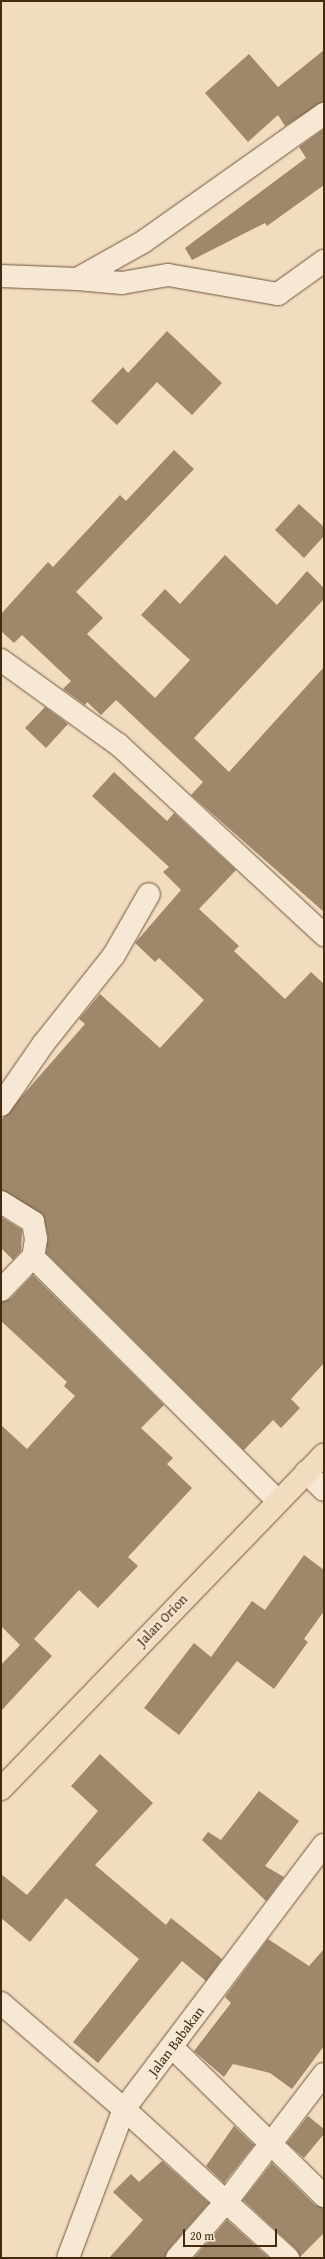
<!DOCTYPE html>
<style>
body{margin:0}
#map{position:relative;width:325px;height:2259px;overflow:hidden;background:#f1dcbf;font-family:"Gentium Book Plus",serif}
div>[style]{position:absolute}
.building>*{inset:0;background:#9e876b}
.roads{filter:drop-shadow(0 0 1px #6f573c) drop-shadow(0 0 1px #6f573c)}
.street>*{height:22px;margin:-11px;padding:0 11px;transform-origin:11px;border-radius:11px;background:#f6e8d5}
.highway>*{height:22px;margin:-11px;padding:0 11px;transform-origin:11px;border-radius:11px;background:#f1dcbf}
span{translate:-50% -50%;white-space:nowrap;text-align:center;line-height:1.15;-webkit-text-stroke:4px #f6e8d5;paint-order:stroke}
.street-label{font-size:14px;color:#442b10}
.frame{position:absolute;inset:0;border:2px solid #442b10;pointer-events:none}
.scale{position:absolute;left:183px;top:2229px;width:94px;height:18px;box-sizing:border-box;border:2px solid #442b10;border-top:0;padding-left:5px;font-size:12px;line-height:14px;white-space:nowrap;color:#442b10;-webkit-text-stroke:3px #f6e8d5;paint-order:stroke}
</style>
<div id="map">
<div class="building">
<div style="clip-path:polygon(324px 50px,324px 102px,285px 126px,278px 115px,248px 142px,205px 93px,249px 54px,278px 87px)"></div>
<div style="clip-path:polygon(324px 129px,324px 185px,267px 226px,265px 223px,192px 260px,185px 248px,306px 158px,299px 147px)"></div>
<div style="clip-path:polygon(167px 331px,222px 383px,192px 415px,157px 382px,117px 425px,91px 401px,123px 367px,128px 373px)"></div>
<div style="clip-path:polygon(174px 450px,194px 469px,76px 592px,103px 618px,87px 634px,155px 698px,190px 660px,141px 615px,165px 589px,180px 604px,225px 555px,277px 605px,307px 571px,324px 588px,324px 599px,194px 738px,229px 772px,324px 667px,324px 912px,191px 795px,203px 782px,116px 700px,101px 715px,87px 702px,85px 705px,63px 689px,71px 681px,22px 635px,14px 643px,1px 631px,1px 614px,48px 562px,53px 567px,120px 495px,126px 501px)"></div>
<div style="clip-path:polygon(299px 504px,324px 527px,324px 536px,304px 558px,275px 530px)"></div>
<div style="clip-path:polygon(45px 707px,68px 724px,46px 748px,25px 728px)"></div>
<div style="clip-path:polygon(114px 772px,167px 821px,174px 813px,236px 870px,199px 909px,239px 946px,234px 951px,285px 999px,311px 972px,324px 984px,324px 1363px,291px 1399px,300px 1408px,281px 1428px,273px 1420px,244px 1450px,46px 1253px,48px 1237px,43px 1215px,1px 1190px,1px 1120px,85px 1024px,79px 1019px,100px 994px,160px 1048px,204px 1000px,159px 958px,155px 962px,135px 943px,181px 890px,163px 872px,169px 867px,92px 796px)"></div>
<div style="clip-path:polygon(1px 1217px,22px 1230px,21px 1251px,13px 1260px,1px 1248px)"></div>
<div style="clip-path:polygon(33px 1275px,164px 1405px,141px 1428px,173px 1458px,167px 1464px,192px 1488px,128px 1557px,138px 1566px,98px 1608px,79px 1590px,34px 1639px,52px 1656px,1px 1711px,1px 1665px,20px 1645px,1px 1626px,1px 1425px,27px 1449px,75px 1396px,64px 1386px,67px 1382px,1px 1321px,1px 1302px,10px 1299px)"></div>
<div style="clip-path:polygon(304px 1555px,324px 1570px,324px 1611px,304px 1639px,308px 1642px,274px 1689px,237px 1661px,179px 1735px,144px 1708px,194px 1643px,211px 1657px,252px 1601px,265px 1610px)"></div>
<div style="clip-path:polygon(100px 1754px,153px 1803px,95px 1865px,166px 1925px,171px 1918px,222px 1959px,206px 1981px,182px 1961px,98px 2063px,73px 2042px,139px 1959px,66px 1898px,30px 1942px,1px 1918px,1px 1874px,27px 1895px,98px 1811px,71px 1786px)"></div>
<div style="clip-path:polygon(259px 1791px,299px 1821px,265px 1866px,284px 1877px,266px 1901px,202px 1840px,208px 1832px,221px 1840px)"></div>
<div style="clip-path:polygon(268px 1939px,309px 1966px,324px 1949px,324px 2046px,292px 2089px,270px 2073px,233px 2064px,224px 2077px,194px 2051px,231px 2003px,225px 1997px)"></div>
<div style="clip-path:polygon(308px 2116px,324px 2129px,324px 2134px,304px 2158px,287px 2143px)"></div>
<div style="clip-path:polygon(234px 2126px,254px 2145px,224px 2183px,206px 2166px)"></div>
<div style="clip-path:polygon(162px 2161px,209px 2203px,168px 2250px,165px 2258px,109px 2258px,143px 2220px,113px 2192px,131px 2174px,139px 2182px)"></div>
<div style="clip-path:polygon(272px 2163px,315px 2205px,324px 2208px,324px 2233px,300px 2257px,296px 2249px,243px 2200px)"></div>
<div style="clip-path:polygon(227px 2220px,269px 2258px,194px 2258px)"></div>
</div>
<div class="roads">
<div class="street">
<div style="left:1px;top:276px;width:76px;rotate:2.3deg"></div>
<div style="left:77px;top:279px;width:76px;rotate:-29.3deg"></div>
<div style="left:143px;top:242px;width:222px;rotate:-35.3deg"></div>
<div style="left:77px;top:279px;width:45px;rotate:5.1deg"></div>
<div style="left:122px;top:283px;width:47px;rotate:-9.9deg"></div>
<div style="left:168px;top:275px;width:112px;rotate:9.8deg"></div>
<div style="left:278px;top:294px;width:57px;rotate:-35.7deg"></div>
<div style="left:1px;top:660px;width:145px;rotate:35.8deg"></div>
<div style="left:119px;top:745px;width:280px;rotate:42.8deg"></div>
<div style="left:1px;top:1105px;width:75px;rotate:-55.3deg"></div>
<div style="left:44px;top:1043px;width:112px;rotate:-51.5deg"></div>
<div style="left:114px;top:955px;width:70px;rotate:-60.2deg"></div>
<div style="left:1px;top:1202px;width:38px;rotate:32deg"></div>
<div style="left:33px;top:1222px;width:17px;rotate:80deg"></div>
<div style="left:36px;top:1239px;width:18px;rotate:99deg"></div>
<div style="left:33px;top:1257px;width:344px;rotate:44.9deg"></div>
<div style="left:1px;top:1290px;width:46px;rotate:-45.9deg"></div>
<div style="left:306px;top:1472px;width:25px;rotate:45deg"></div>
<div style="left:1px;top:2003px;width:162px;rotate:40.8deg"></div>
<div style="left:124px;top:2109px;width:222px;rotate:42.3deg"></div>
<div style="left:172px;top:2047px;width:213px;rotate:44.4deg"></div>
<div style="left:68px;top:2258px;width:159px;rotate:-69.4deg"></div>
<div style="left:124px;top:2109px;width:331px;rotate:-52.9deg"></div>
<div style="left:177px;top:2258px;width:74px;rotate:-48.8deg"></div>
<div style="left:226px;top:2202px;width:161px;rotate:-52.6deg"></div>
</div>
<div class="highway">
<div style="left:1px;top:1789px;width:465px;rotate:-46deg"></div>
</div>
</div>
<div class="street-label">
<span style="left:162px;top:1620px;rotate:-46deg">Jalan Orion</span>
<span style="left:176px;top:2041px;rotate:-53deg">Jalan Babakan</span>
</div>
<div class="frame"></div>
<div class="scale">20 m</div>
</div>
